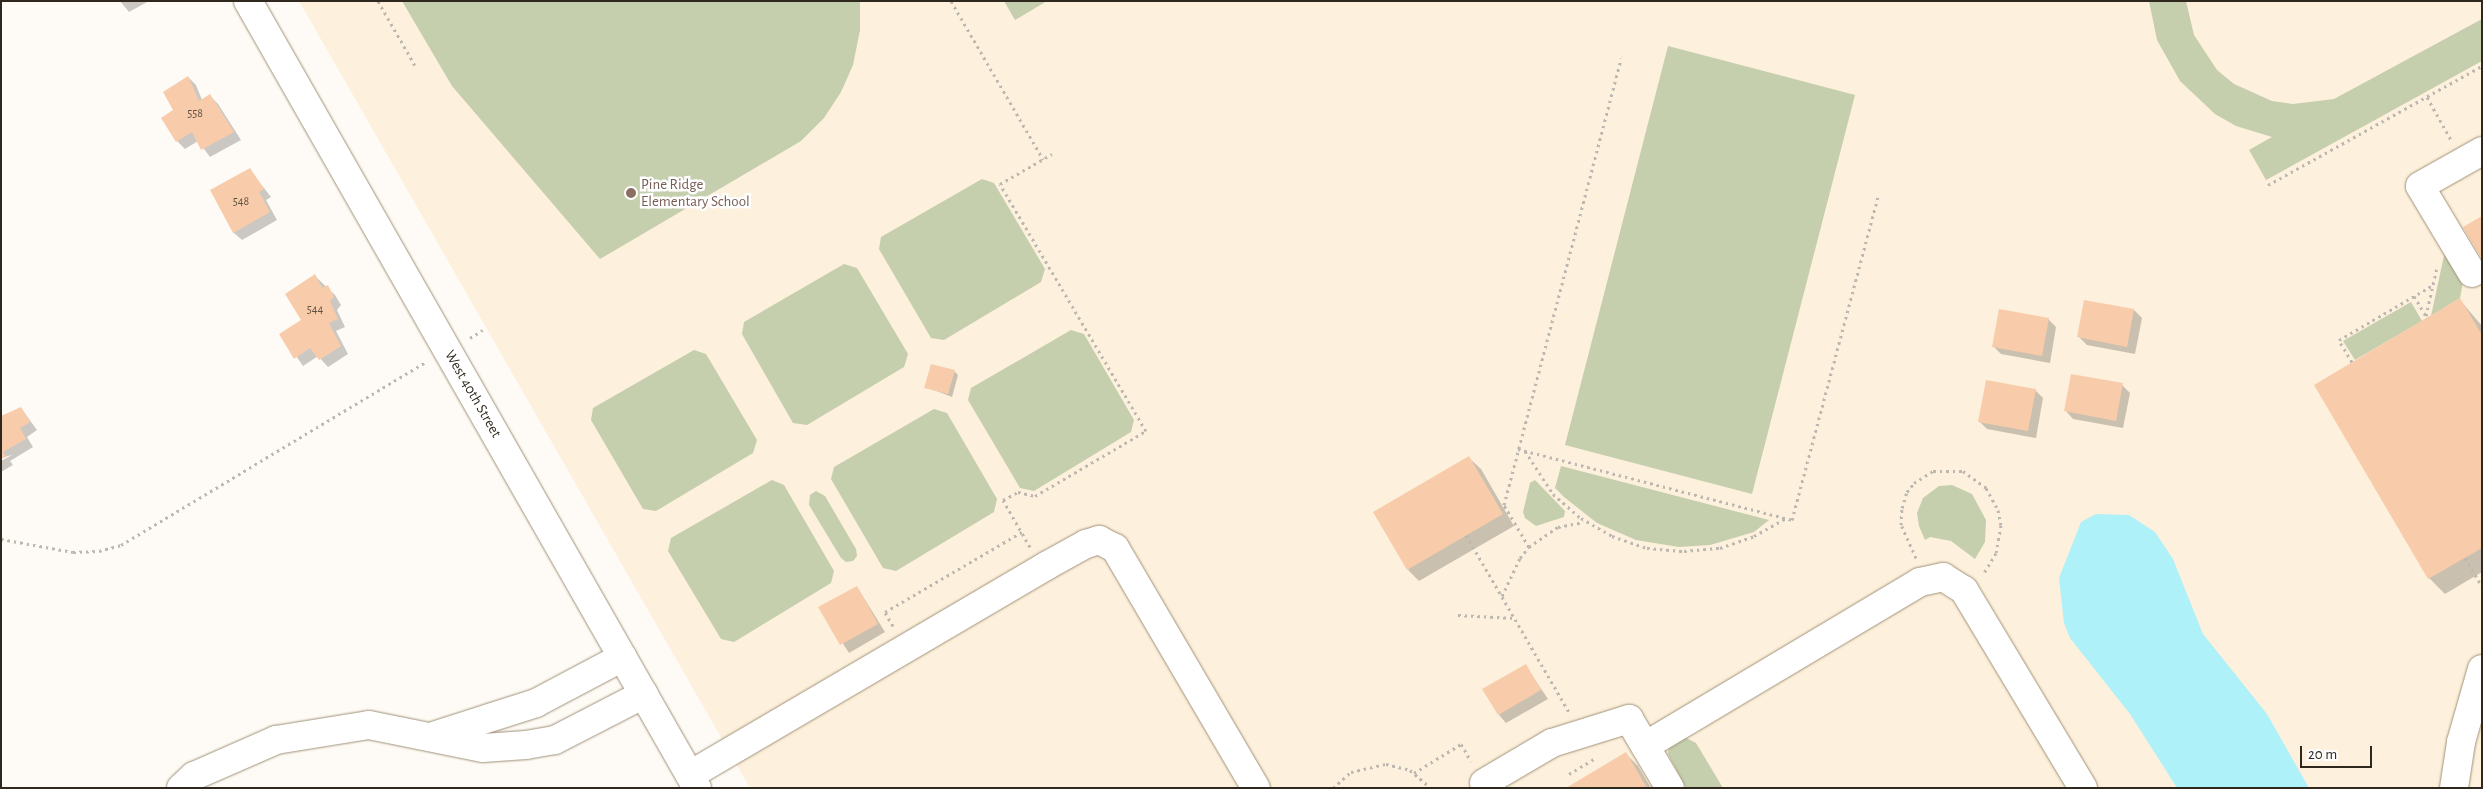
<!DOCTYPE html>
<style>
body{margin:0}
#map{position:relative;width:2483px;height:789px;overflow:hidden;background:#fefbf6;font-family:"Alegreya Sans",sans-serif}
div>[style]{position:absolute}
.built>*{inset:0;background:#fdf0dc}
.green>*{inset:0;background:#c5cead}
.water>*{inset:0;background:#aff1f8}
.shadow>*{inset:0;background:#0003}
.building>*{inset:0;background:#f8ccaa}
.path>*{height:3px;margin-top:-1.5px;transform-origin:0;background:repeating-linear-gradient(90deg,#bcb8b1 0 2.5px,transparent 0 6.5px)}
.roads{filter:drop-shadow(0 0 1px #a09178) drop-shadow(0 0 1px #a09178)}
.minor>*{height:28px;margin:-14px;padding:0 14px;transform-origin:14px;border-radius:14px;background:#fff}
.dots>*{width:14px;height:14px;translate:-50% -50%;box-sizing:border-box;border:2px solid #fff;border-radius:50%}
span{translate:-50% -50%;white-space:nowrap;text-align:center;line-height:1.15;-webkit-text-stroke:5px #fff;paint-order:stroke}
.number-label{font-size:12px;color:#605141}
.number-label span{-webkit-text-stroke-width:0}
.education-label{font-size:15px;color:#785e54}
.left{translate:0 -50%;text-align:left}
.street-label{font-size:15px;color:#2e281e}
.frame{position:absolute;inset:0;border:2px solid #2e281e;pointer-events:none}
.scale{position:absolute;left:2300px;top:746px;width:72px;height:22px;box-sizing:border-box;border:2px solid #2e281e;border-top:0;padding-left:6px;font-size:15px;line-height:18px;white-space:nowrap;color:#2e281e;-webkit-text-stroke:4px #fff;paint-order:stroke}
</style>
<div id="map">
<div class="built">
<div style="clip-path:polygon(299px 1px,2482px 1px,2482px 788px,750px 788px)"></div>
</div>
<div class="green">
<div style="clip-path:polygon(402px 1px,860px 1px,860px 30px,853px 65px,841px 92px,824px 118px,801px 141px,600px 259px,452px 86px)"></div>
<div style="clip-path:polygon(1004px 1px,1047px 1px,1015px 20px)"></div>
<div style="clip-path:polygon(2149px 1px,2186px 1px,2194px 35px,2217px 70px,2234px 84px,2272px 101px,2293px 104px,2334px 99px,2482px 19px,2482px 61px,2266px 180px,2249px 150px,2272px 137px,2236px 126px,2215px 114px,2180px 81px,2157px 40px)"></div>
<div style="clip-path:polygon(1668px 46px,1855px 95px,1752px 494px,1565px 445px)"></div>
<div style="clip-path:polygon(982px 179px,994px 183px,1045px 269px,1041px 282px,944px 340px,931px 338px,879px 249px,881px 237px)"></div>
<div style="clip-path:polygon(2445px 251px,2463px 282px,2460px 298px,2431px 316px)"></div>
<div style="clip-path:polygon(844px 264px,857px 268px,908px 354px,904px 367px,807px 425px,793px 423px,742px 334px,744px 322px)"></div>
<div style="clip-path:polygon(2411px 302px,2422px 321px,2355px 360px,2343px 341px)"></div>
<div style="clip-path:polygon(1071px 330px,1084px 334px,1134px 420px,1131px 432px,1034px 491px,1020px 488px,968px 400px,971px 388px)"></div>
<div style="clip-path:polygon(694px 350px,706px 354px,757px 440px,753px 453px,656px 511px,643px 509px,591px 420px,593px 408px)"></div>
<div style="clip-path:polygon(934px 409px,947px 413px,997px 499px,994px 512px,896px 571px,883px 568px,831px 479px,834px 467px)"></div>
<div style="clip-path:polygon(1561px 466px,1769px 520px,1754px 532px,1710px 545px,1679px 547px,1636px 540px,1597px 523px,1564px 497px,1555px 488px)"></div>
<div style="clip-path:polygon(772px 480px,784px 485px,834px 571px,831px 583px,734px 642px,721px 639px,668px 551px,671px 538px)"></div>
<div style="clip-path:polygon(1535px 480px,1565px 511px,1564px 517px,1536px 526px,1525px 518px,1523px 512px,1530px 483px)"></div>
<div style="clip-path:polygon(1952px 485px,1972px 494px,1986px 520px,1985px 542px,1975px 559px,1951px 541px,1930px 537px,1925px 540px,1919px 526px,1917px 513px,1923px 498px,1939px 486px)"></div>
<div style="clip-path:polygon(816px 491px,825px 496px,856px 549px,857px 556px,853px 561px,846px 562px,841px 558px,809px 505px,810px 495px)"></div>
<div style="clip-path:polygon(1684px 737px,1696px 743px,1723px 788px,1686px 788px,1668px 754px,1669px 746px)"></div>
</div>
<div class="water">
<div style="clip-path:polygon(2096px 514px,2129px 515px,2155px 532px,2173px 559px,2203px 634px,2267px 714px,2309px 788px,2177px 788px,2130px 714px,2070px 638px,2064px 623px,2059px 578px,2081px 522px)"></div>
</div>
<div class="shadow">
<div style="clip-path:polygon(120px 1px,149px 1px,129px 12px)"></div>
<div style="clip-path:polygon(188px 77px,196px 85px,202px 100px,210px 96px,218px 104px,241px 140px,210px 157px,198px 141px,185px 149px,177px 141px,175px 110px)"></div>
<div style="clip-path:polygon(250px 170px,271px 197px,266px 200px,277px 220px,242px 240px,234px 233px,212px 191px)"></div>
<div style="clip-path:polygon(315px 276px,335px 295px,341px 305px,337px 310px,345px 327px,336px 331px,348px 354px,328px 367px,318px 356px,303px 366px,281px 334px,303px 321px)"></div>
<div style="clip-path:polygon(2460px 300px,2482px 326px,2482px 572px,2445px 594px,2429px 578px,2316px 385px)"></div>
<div style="clip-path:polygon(2134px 310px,2142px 318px,2135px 354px,2087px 345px,2079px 337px)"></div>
<div style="clip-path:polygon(2048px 319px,2056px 327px,2050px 363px,2001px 354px,1993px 346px)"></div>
<div style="clip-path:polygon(954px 371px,958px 375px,952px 397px,926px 387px)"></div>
<div style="clip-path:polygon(2122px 385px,2130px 393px,2123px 428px,2073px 419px,2066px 411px)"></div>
<div style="clip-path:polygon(2035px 390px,2043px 398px,2036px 438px,1987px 429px,1979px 421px)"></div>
<div style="clip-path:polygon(21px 408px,37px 430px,27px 437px,33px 447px,10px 461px,13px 465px,1px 472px,1px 461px,12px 455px,1px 458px,1px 418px)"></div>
<div style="clip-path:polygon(1469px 458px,1481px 469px,1514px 526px,1419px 581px,1408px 570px)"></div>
<div style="clip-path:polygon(857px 587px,885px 632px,849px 653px,820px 608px)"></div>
<div style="clip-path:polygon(1525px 665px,1548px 699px,1506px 723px,1499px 715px)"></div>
<div style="clip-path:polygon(1626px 754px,1638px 766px,1651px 788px,1569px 788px)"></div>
</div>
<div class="building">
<div style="clip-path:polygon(188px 76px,199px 101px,210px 94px,234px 132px,201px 150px,192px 132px,176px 142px,161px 118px,173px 110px,163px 92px)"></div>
<div style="clip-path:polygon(250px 168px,264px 189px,259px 192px,270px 212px,233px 233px,210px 190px)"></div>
<div style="clip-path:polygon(2482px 216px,2482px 259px,2463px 227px)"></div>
<div style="clip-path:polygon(315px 274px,322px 288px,328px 285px,334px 297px,330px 301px,338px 319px,329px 323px,341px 346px,319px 360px,310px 348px,294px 359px,279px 334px,301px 320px,285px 294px)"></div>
<div style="clip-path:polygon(2460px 298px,2482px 335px,2482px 548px,2428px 579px,2314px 385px)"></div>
<div style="clip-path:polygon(2084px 300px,2134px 309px,2127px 347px,2077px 337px)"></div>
<div style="clip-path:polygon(1999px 309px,2049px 318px,2042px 356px,1992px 347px)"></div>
<div style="clip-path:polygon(931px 364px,955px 370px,948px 394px,924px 388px)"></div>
<div style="clip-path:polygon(2071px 374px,2123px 383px,2116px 421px,2064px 411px)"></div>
<div style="clip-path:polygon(1986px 380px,2036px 389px,2028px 431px,1978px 422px)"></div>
<div style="clip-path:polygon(21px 407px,30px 422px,20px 428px,26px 439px,3px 452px,6px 457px,1px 459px,1px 416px)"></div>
<div style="clip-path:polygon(1469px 456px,1503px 514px,1407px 570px,1373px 512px)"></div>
<div style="clip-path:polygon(857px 586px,878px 624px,840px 645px,818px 607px)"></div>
<div style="clip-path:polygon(1526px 664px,1541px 690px,1498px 715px,1482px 689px)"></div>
<div style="clip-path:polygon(1626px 752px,1647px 788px,1566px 788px)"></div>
</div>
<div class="path">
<div style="left:378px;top:1px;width:76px;rotate:60.1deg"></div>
<div style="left:951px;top:1px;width:183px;rotate:59.8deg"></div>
<div style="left:2427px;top:97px;width:49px;rotate:60.8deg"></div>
<div style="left:2268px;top:185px;width:245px;rotate:-29.1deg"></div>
<div style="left:2414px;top:296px;width:26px;rotate:59deg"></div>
<div style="left:2426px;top:316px;width:50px;rotate:-77.3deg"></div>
<div style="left:470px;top:338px;width:15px;rotate:-32deg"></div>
<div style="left:2352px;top:362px;width:26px;rotate:-121deg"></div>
<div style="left:2339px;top:340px;width:109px;rotate:-30.3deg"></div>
<div style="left:1518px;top:449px;width:283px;rotate:14.5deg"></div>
<div style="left:1792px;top:520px;width:334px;rotate:-75.1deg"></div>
<div style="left:1525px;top:451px;width:51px;rotate:56.9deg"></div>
<div style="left:1553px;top:494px;width:37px;rotate:41deg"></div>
<div style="left:1581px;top:518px;width:36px;rotate:30deg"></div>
<div style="left:1612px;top:536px;width:37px;rotate:19deg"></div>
<div style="left:1647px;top:548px;width:37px;rotate:5deg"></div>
<div style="left:1684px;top:551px;width:36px;rotate:-5deg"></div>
<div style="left:1720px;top:548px;width:36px;rotate:-19deg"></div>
<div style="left:1754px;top:536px;width:37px;rotate:-29deg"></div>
<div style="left:1466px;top:535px;width:205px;rotate:59.8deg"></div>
<div style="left:1px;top:539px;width:73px;rotate:10.2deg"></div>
<div style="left:73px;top:552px;width:26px;rotate:-2deg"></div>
<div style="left:99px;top:551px;width:23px;rotate:-15deg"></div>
<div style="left:121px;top:545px;width:355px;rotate:-31deg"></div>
<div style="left:1030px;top:547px;width:54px;rotate:-119.9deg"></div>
<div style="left:1003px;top:500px;width:17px;rotate:-28deg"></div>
<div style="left:1018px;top:492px;width:17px;rotate:13deg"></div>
<div style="left:1035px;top:496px;width:129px;rotate:-30.4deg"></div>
<div style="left:1146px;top:431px;width:287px;rotate:-120.6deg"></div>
<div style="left:1000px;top:184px;width:60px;rotate:-30deg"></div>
<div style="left:1529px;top:547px;width:49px;rotate:-120.8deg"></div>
<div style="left:1504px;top:505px;width:462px;rotate:-75.3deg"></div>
<div style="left:1916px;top:558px;width:36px;rotate:-114deg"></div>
<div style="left:1901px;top:525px;width:17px;rotate:-87deg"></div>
<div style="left:1902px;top:508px;width:17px;rotate:-73deg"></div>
<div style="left:1907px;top:492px;width:11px;rotate:-52deg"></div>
<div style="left:1914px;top:483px;width:22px;rotate:-32deg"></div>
<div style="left:1933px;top:471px;width:30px"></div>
<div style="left:1963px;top:471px;width:29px;rotate:36deg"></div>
<div style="left:1986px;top:488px;width:25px;rotate:61deg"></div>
<div style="left:1998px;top:510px;width:15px;rotate:79deg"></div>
<div style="left:2001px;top:525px;width:28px;rotate:100deg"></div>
<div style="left:1996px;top:553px;width:23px;rotate:121deg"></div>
<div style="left:2465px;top:558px;width:33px;rotate:59deg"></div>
<div style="left:1502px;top:596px;width:42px;rotate:-64.7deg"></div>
<div style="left:1520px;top:558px;width:14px;rotate:-51deg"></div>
<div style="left:1529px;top:547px;width:35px;rotate:-35deg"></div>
<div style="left:1558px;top:527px;width:26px;rotate:-11deg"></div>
<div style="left:1458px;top:615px;width:56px;rotate:3.1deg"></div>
<div style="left:893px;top:626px;width:16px;rotate:-120deg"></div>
<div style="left:885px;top:612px;width:159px;rotate:-30.3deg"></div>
<div style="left:1414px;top:773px;width:55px;rotate:-31.7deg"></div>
<div style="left:1461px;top:744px;width:20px;rotate:60deg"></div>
<div style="left:1569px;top:774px;width:29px;rotate:-31deg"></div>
<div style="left:1333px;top:788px;width:24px;rotate:-42deg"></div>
<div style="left:1351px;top:772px;width:36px;rotate:-13deg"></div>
<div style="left:1386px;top:764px;width:25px;rotate:14deg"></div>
<div style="left:1410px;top:770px;width:28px;rotate:41deg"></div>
</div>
<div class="roads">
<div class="minor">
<div style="left:248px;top:1px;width:906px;rotate:60.29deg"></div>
<div style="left:2472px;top:273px;width:101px;rotate:-120.9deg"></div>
<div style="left:2420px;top:186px;width:71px;rotate:-29.4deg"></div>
<div style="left:436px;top:735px;width:105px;rotate:-17.7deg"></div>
<div style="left:536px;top:703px;width:98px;rotate:-27.9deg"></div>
<div style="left:1645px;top:746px;width:320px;rotate:-30.8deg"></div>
<div style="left:1920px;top:582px;width:24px;rotate:-12deg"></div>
<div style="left:1943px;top:577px;width:25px;rotate:32deg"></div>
<div style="left:1964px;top:590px;width:231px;rotate:59deg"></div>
<div style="left:690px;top:775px;width:413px;rotate:-30.4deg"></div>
<div style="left:1046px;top:566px;width:46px;rotate:-28.8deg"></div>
<div style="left:1086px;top:544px;width:14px;rotate:-17deg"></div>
<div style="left:1099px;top:540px;width:18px;rotate:27deg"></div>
<div style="left:1115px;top:548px;width:278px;rotate:59.6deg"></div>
<div style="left:1484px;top:783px;width:79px;rotate:-30.5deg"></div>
<div style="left:1552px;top:743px;width:81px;rotate:-17.3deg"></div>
<div style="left:1629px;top:719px;width:80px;rotate:59.3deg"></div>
<div style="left:181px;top:788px;width:18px;rotate:-43deg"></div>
<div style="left:194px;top:776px;width:90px;rotate:-23.7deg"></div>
<div style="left:276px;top:740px;width:94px;rotate:-9.2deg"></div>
<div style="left:369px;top:725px;width:116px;rotate:11.4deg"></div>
<div style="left:483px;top:748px;width:43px;rotate:-4deg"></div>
<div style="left:526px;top:745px;width:29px;rotate:-10deg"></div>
<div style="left:555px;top:740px;width:100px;rotate:-27.3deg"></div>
<div style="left:2454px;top:788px;width:47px;rotate:-81.3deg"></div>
<div style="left:2461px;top:742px;width:76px;rotate:-74deg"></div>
</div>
</div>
<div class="dots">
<div style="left:631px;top:193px;background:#8d6e63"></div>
</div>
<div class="number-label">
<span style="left:195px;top:114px">558</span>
<span style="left:241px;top:202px">548</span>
<span style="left:315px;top:310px">544</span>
</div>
<div class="education-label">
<span class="left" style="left:641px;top:193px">Pine Ridge<br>Elementary School</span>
</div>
<div class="street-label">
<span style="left:473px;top:394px;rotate:60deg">West 40th Street</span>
</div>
<div class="frame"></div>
<div class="scale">20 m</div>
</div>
